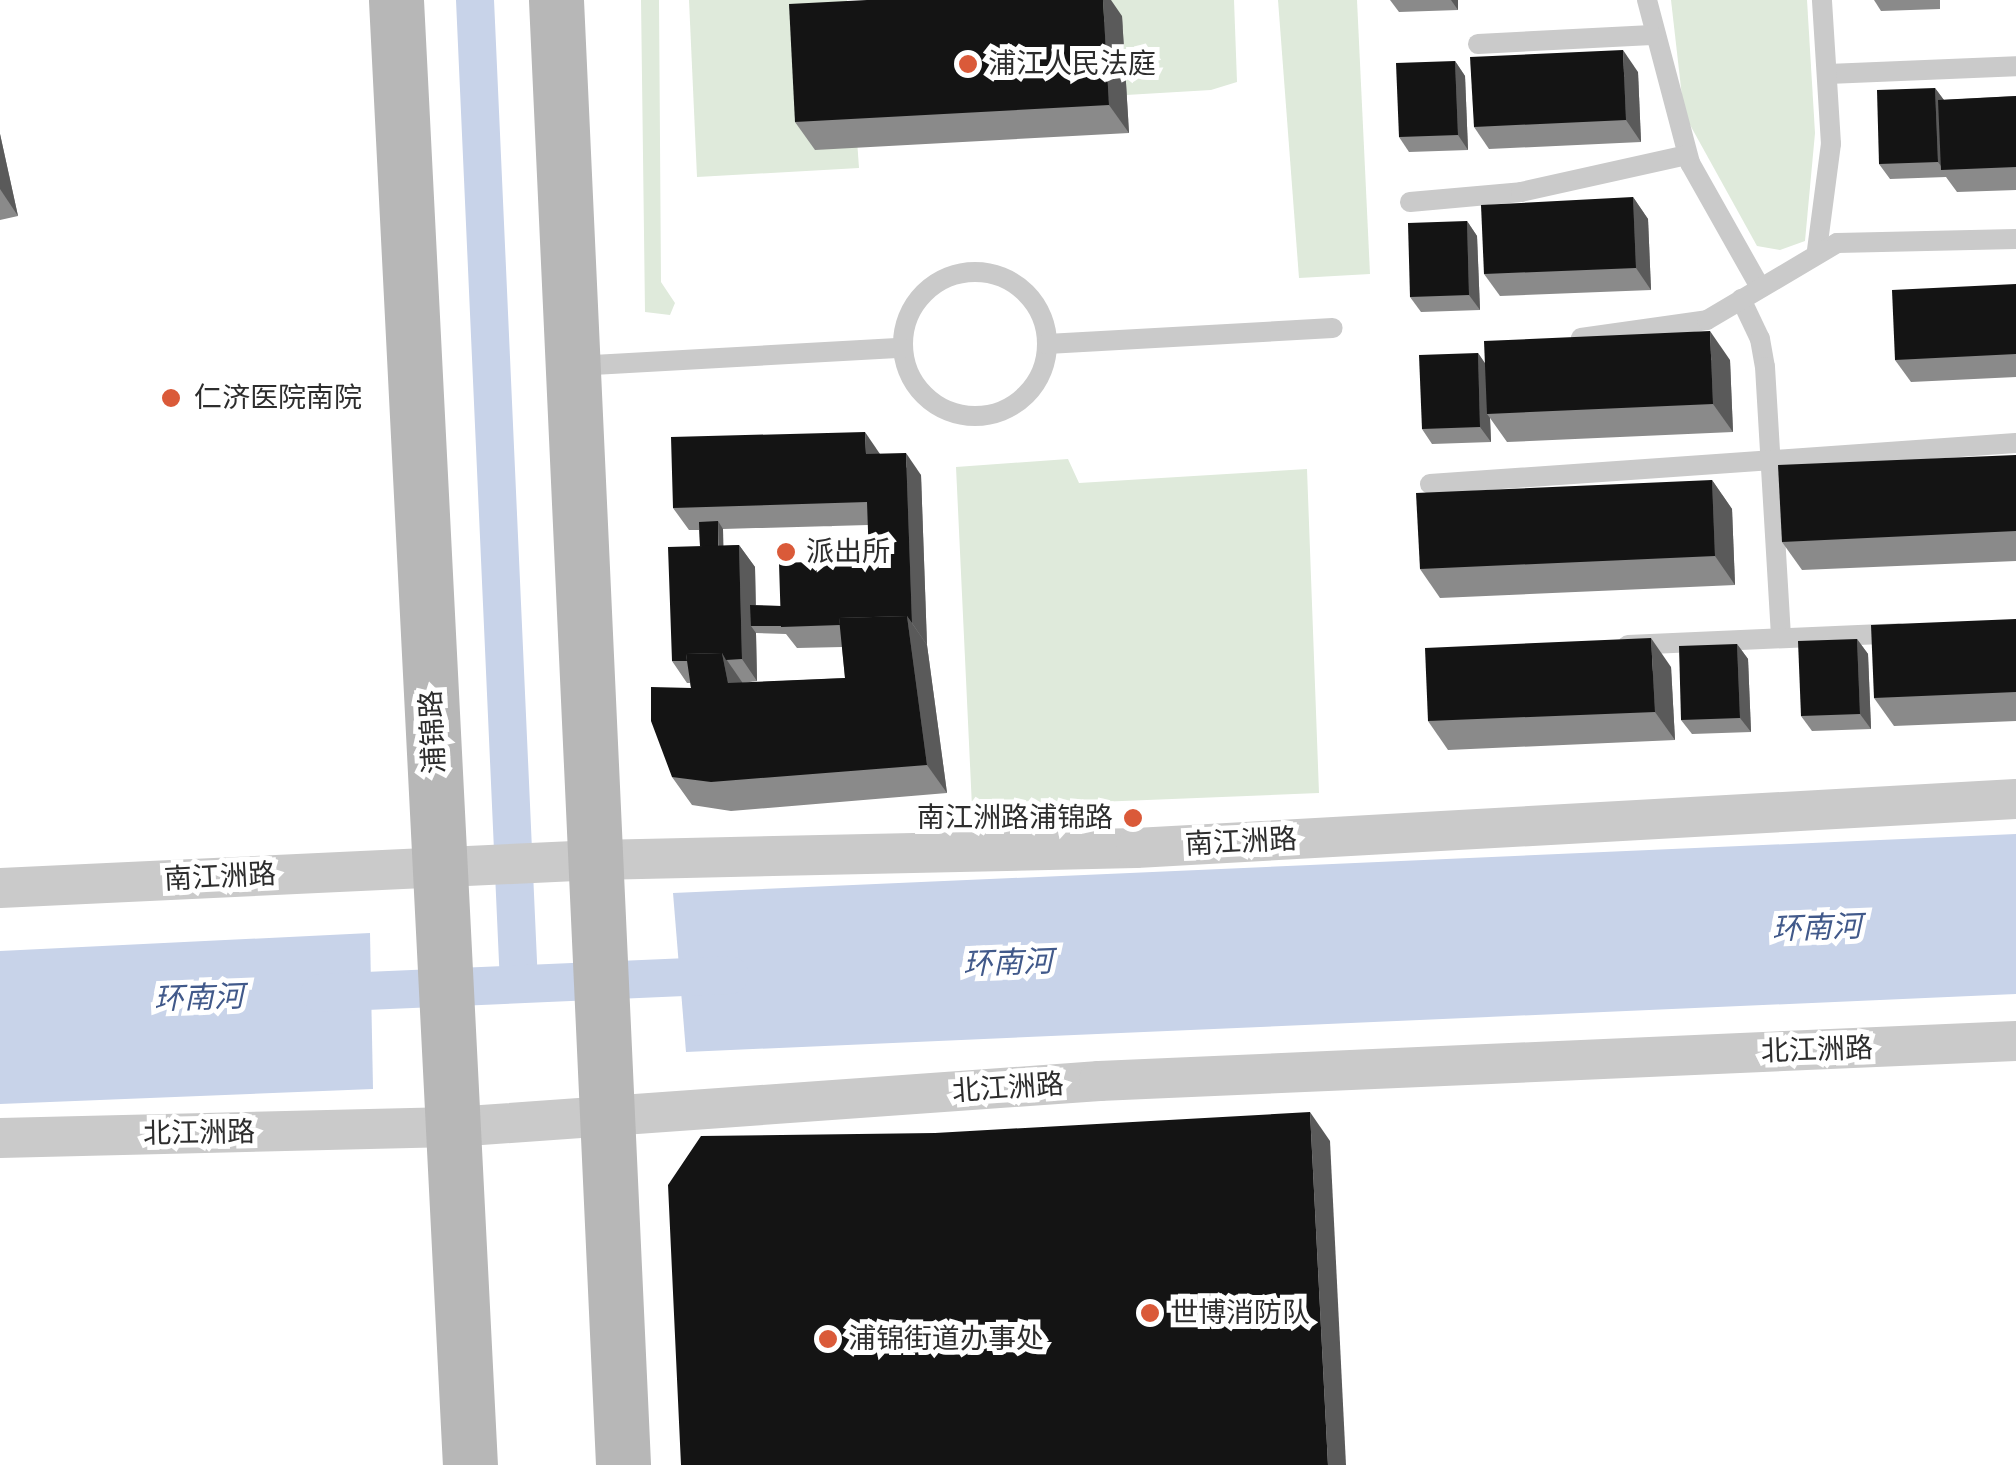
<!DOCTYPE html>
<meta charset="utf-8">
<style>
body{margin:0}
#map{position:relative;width:2016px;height:1465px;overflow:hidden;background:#fff;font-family:"Varela Round","Noto Sans SC",sans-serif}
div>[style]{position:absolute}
.green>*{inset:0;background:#dfeadb}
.water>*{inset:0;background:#c8d3e9}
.canal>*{height:38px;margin:-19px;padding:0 19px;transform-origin:19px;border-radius:19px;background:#c8d3e9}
.service>*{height:20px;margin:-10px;padding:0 10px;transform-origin:10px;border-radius:10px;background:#cacaca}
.service>.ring{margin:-10px;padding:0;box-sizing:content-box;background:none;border:20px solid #cacaca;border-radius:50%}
.minor>*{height:40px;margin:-20px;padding:0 20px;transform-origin:20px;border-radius:20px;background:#cacaca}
.secondary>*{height:55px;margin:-27.5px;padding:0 27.5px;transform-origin:27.5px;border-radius:27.5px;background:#b7b7b7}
.wall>*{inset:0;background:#8a8a8a}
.shaded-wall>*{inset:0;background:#5a5a5a}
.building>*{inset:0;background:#141414}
.dots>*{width:28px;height:28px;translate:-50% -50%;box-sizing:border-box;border:5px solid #fff;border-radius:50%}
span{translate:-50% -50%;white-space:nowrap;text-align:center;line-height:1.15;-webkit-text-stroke:10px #fff;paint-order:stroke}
.poi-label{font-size:28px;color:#2d2d2d}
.left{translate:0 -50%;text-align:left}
.right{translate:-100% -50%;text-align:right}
.street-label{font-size:28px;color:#2d2d2d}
.water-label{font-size:30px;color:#41598a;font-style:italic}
</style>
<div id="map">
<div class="green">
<div style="clip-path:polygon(641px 0,659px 0,661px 282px,675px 303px,670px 315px,645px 312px)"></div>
<div style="clip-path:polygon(689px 0,847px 0,859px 168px,697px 177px)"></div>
<div style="clip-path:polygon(1070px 0,1234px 0,1237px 82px,1211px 90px,1126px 95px)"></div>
<div style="clip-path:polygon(1278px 0,1357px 0,1370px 274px,1299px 278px)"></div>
<div style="clip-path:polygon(1671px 0,1807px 0,1815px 133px,1805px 241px,1780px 250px,1757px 246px,1684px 114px)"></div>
<div style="clip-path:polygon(1068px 459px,1079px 483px,1307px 469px,1319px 793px,972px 807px,956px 467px)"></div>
</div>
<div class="water">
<div style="clip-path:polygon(2016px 834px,2016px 994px,686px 1052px,673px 893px)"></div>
<div style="clip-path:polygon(370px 933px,373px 1089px,0 1104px,0 951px)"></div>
</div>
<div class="canal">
<div style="left:475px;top:0;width:985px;rotate:87.44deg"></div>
<div style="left:320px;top:993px;width:410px;rotate:-2.5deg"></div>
</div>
<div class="service">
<div style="left:1647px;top:0;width:169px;rotate:75.2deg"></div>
<div style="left:1690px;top:163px;width:142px;rotate:60.6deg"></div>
<div style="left:1478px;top:44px;width:174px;rotate:-3deg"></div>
<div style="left:1828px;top:74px;width:188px;rotate:-2.4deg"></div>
<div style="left:1410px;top:202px;width:111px;rotate:-5.1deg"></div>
<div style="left:1521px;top:192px;width:170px;rotate:-12.6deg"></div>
<div style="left:1817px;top:250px;width:107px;rotate:-82.5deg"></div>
<div style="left:1831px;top:144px;width:144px;rotate:-93.6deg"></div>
<div class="ring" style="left:903px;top:272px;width:124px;height:124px"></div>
<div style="left:1741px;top:299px;width:44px;rotate:64.6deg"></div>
<div style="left:1760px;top:339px;width:28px;rotate:80deg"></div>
<div style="left:1765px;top:367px;width:270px;rotate:86.6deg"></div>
<div style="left:1581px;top:338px;width:127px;rotate:-8.1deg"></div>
<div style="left:1707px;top:320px;width:151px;rotate:-30.6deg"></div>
<div style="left:1837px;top:243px;width:179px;rotate:-1.3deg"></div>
<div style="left:1047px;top:344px;width:286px;rotate:-3.2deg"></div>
<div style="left:575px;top:366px;width:327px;rotate:-3.2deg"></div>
<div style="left:1430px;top:484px;width:587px;rotate:-4deg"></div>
<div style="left:1628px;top:645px;width:271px;rotate:-2.5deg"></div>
</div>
<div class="minor">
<div style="left:0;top:888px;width:597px;rotate:-2.69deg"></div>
<div style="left:596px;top:860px;width:540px;rotate:-1.27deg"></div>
<div style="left:1136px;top:848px;width:881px;rotate:-3.19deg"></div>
<div style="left:0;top:1138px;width:453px;rotate:-1.4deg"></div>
<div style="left:453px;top:1127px;width:648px;rotate:-4.07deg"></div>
<div style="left:1099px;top:1081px;width:918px;rotate:-2.5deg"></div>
</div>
<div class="secondary">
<div style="left:396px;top:0;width:1467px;rotate:87.11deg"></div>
<div style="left:556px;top:0;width:1467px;rotate:87.38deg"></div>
</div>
<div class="wall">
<div style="clip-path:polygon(1390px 0,1458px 0,1458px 10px,1399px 12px)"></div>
<div style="clip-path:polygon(1874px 0,1940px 0,1940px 9px,1881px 11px)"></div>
<div style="clip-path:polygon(1122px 16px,1129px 133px,815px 150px,795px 122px)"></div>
<div style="clip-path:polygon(1455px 61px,1465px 76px,1468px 150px,1409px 152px,1399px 137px)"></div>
<div style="clip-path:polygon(1638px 72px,1641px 142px,1489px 149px,1474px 127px)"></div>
<div style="clip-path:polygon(1935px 88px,1944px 100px,2016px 96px,2016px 190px,1957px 192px,1946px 177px,1890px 179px,1879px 164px)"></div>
<div style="clip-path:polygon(0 134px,18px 216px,0 220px)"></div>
<div style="clip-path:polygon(1633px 197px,1648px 219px,1651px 290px,1500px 296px,1484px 274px)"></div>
<div style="clip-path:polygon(1467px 221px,1477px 236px,1480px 310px,1421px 312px,1410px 297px)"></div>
<div style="clip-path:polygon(2016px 284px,2016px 377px,1911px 382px,1895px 360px)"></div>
<div style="clip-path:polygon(1478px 353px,1485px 363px,1730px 360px,1733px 432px,1507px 442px,1490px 418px,1491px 442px,1432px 444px,1422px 429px)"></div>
<div style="clip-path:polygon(evenodd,880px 454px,921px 475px,927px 645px,947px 793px,731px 811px,692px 805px,672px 777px,691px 688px,690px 683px,687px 683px,672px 661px,700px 546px,699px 530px,689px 530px,673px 508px,880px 454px,868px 525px,869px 560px,781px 606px,756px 605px,755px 567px,739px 545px,723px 546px,723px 529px,868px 525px,880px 454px,756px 633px,786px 634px,797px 648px,842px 647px,845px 678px,742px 683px,757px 681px,756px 633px)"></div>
<div style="clip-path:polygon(2016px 455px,2016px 561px,1802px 570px,1782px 542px)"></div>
<div style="clip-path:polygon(1712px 480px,1732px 509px,1735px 585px,1440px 598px,1420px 569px)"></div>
<div style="clip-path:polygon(2016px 619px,2016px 721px,1894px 726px,1874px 698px)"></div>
<div style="clip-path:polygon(1857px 639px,1868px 654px,1871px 729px,1812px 731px,1801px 716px)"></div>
<div style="clip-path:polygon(1737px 644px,1748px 659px,1751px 732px,1692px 734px,1681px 720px)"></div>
<div style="clip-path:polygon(1671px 667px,1675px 740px,1448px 750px,1428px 721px)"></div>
</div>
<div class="shaded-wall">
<div style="clip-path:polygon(1103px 0,1111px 0,1122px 16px,1129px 133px,1109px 105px)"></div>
<div style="clip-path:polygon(1451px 0,1458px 0,1458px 10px)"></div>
<div style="clip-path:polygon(1623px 50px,1638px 72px,1641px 142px,1626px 120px)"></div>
<div style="clip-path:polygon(1455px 61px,1465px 76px,1468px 150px,1458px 135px)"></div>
<div style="clip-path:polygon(1935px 88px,1946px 103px,1944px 170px,1938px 162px)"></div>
<div style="clip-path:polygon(0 134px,18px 216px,0 189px)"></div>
<div style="clip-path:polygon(1633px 197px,1648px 219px,1651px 290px,1636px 268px)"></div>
<div style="clip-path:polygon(1467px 221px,1477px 236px,1480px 310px,1469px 295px)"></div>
<div style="clip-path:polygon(1710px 331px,1730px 360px,1733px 432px,1713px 404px)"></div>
<div style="clip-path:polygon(1478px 353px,1488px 368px,1487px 414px,1490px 418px,1491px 442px,1480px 427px)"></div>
<div style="clip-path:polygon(865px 432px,880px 454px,866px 454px)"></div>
<div style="clip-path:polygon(906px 453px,921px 475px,927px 645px,912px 623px)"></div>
<div style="clip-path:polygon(1712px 480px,1732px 509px,1735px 585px,1715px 556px)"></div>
<div style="clip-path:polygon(718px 521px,723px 529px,724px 567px,719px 560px)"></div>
<div style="clip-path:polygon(739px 545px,755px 567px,756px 626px,751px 626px,756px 633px,757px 681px,742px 659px)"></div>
<div style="clip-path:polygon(907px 616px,927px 645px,947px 793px,927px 765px)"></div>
<div style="clip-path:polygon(1651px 638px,1671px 667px,1675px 740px,1655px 712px)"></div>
<div style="clip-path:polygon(1857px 639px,1868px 654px,1871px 729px,1860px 714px)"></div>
<div style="clip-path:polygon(1737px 644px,1748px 659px,1751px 732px,1740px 718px)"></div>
<div style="clip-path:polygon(722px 653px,742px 682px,748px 712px,728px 683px)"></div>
<div style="clip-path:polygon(1310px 1112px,1330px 1141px,1346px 1465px,1328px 1465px)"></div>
</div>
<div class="building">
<div style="clip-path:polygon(867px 0,1103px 0,1109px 105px,795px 122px,789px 4px)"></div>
<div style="clip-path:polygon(1623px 50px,1626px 120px,1474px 127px,1470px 57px)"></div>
<div style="clip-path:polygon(1455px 61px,1458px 135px,1399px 137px,1396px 63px)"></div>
<div style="clip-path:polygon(1935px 88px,1938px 162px,1879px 164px,1877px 90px)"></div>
<div style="clip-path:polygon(2016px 96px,2016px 167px,1941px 170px,1938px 100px)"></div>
<div style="clip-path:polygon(1633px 197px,1636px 268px,1484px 274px,1481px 205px)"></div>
<div style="clip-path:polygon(1467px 221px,1469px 295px,1410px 297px,1408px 223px)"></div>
<div style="clip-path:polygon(2016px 284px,2016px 354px,1895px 360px,1892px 290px)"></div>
<div style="clip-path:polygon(1710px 331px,1713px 404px,1487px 414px,1484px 341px)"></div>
<div style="clip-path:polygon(1478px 353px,1480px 427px,1422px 429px,1419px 355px)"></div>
<div style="clip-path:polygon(865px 432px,866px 454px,906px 453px,912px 623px,907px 616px,839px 618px,840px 625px,781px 627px,779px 563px,869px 560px,867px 502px,673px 508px,671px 437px)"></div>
<div style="clip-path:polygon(2016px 455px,2016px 531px,1782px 542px,1778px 465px)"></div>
<div style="clip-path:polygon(1712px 480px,1715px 556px,1420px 569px,1416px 493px)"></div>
<div style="clip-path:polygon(718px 521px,718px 546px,700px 546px,699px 522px)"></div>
<div style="clip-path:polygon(739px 545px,742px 659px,726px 660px,722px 653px,686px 654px,687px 661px,672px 661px,668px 547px)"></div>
<div style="clip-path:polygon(750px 605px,781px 606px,781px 626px,751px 626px)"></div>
<div style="clip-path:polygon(907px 616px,927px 765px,711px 782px,672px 777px,651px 721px,651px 687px,691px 688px,686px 654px,722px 653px,728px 683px,845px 678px,839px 618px)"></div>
<div style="clip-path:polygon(2016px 619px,2016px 692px,1874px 698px,1871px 625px)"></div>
<div style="clip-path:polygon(1651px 638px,1655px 712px,1428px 721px,1425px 648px)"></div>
<div style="clip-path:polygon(1857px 639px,1860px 714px,1801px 716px,1798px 641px)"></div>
<div style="clip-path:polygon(1737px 644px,1740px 718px,1681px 720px,1679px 646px)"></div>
<div style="clip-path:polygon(1310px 1112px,1328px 1465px,681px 1465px,668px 1185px,701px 1136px,935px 1133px)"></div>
</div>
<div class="dots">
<div style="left:968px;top:64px;background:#da5a39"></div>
<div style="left:171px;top:398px;background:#da5a39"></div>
<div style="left:786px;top:552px;background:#da5a39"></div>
<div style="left:1133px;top:818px;background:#da5a39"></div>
<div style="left:1150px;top:1313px;background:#da5a39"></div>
<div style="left:828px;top:1339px;background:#da5a39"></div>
</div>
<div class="poi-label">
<span class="left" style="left:988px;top:64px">浦江人民法庭</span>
<span class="left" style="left:194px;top:398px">仁济医院南院</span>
<span class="left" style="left:806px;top:552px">派出所</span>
<span class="right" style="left:1113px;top:818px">南江洲路浦锦路</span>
<span class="left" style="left:1170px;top:1313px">世博消防队</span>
<span class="left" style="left:848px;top:1339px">浦锦街道办事处</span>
</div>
<div class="street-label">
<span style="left:433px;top:732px;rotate:-93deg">浦锦路</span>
<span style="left:1241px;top:842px;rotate:-3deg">南江洲路</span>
<span style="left:220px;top:877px;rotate:-3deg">南江洲路</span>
<span style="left:1817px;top:1050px;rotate:-2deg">北江洲路</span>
<span style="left:1008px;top:1088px;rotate:-4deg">北江洲路</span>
<span style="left:199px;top:1133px;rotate:-1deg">北江洲路</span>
</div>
<div class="water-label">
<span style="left:1817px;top:929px;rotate:-2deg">环南河</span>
<span style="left:1008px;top:964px;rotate:-2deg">环南河</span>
<span style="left:199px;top:999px;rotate:-2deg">环南河</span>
</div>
</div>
